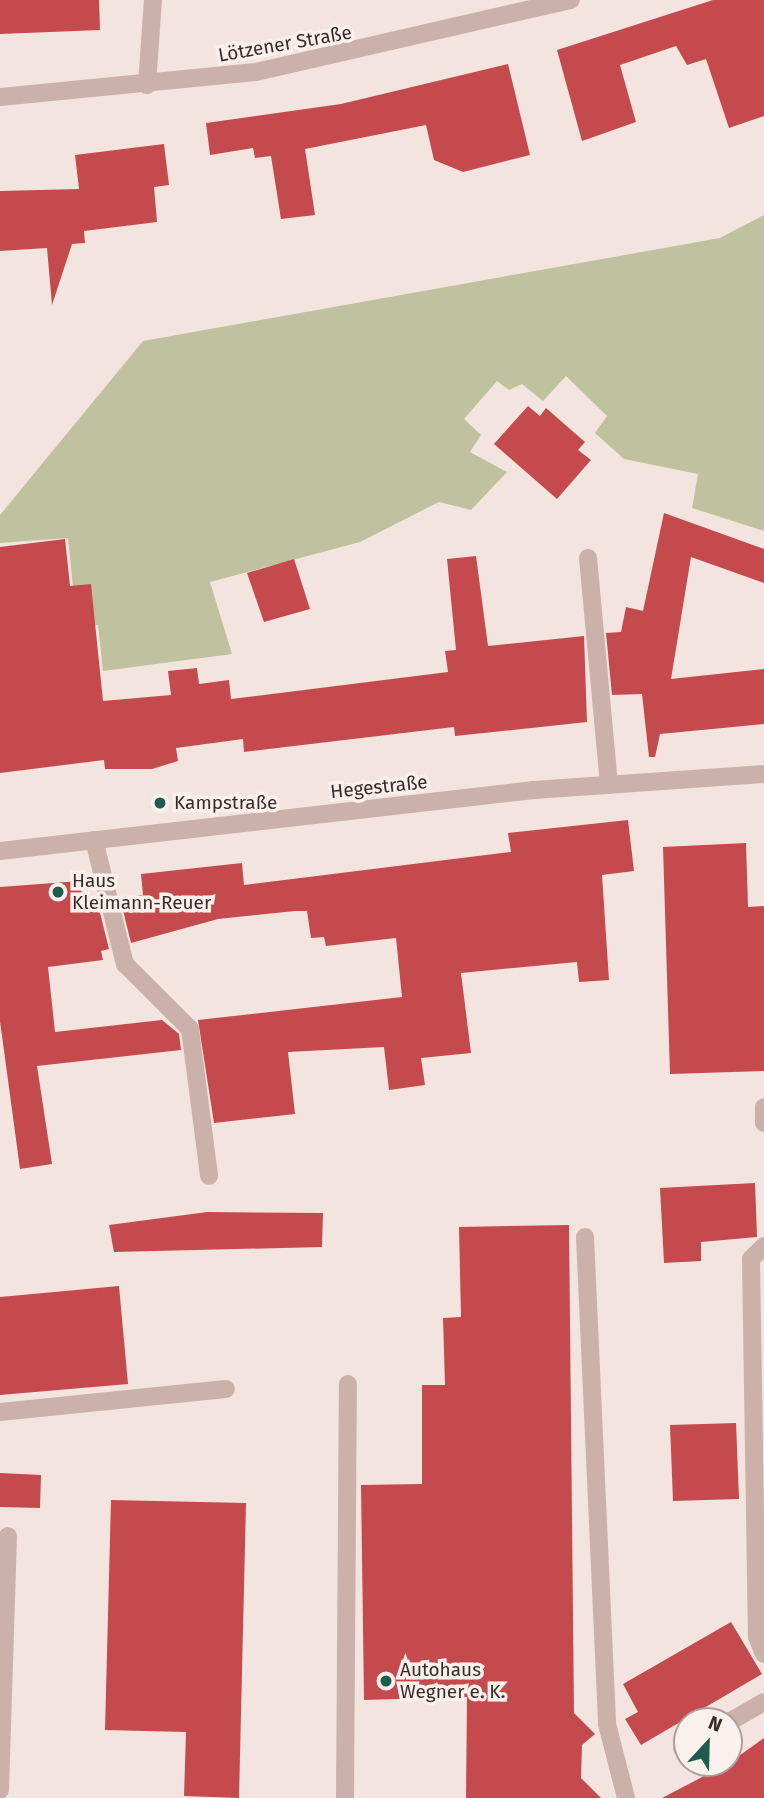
<!DOCTYPE html>
<meta charset="utf-8">
<style>
body{margin:0}
#map{position:relative;width:764px;height:1798px;overflow:hidden;background:#f3e4df;font-family:"Fira Sans",sans-serif}
div>[style]{position:absolute}
.green>*{inset:0;background:#c0c29f}
.building>*{inset:0;background:#c54a4d}
.minor>*{height:18px;margin:-9px;padding:0 9px;transform-origin:9px;border-radius:9px;background:#cbb1aa}
.dots>*{width:19px;height:19px;translate:-50% -50%;box-sizing:border-box;border:4px solid #faf0ec;border-radius:50%}
span{translate:-50% -50%;white-space:nowrap;text-align:center;line-height:1.15;-webkit-text-stroke:7px #faf0ec;paint-order:stroke}
.street-label{font-size:19px;color:#392b2a}
.poi-label{font-size:19px;color:#392b2a}
.left{translate:0 -50%;text-align:left}
.north{position:absolute;left:673px;top:1707px;width:70px;height:70px;box-sizing:border-box;background:#faf0ec;border:2px solid #ada19e;border-radius:50%;rotate:22deg;font-size:19px;font-weight:700;line-height:28px;text-align:center;color:#392b2a}
.north::after{content:'';display:block;margin:auto;width:24px;height:32px;background:#1f5b4f;clip-path:polygon(50% 0,100% 100%,50% 72%,0 100%)}
</style>
<div id="map">
<div class="green">
<div style="clip-path:polygon(764px 215px,764px 531px,692px 508px,698px 474px,624px 459px,595px 433px,607px 416px,566px 376px,543px 401px,522px 384px,509px 390px,497px 381px,464px 419px,481px 435px,470px 452px,507px 472px,471px 510px,439px 502px,360px 542px,210px 582px,232px 654px,103px 671px,98px 625px,77px 627px,68px 538px,0 543px,0 515px,143px 341px,720px 238px)"></div>
</div>
<div class="building">
<div style="clip-path:polygon(0 0,99px 0,100px 30px,0 34px)"></div>
<div style="clip-path:polygon(713px 0,764px 0,764px 116px,729px 128px,706px 59px,687px 65px,676px 46px,620px 65px,636px 122px,582px 141px,557px 50px)"></div>
<div style="clip-path:polygon(508px 64px,530px 155px,463px 172px,434px 160px,426px 125px,305px 149px,315px 215px,281px 219px,271px 156px,255px 158px,253px 148px,210px 155px,206px 123px,341px 104px)"></div>
<div style="clip-path:polygon(164px 144px,169px 185px,154px 187px,157px 222px,84px 231px,85px 243px,72px 244px,52px 305px,47px 248px,0 251px,0 191px,79px 189px,75px 155px)"></div>
<div style="clip-path:polygon(528px 406px,540px 416px,546px 408px,585px 442px,578px 450px,591px 460px,557px 499px,494px 444px)"></div>
<div style="clip-path:polygon(664px 513px,764px 549px,764px 583px,691px 557px,671px 679px,764px 669px,764px 724px,660px 734px,655px 757px,649px 757px,642px 694px,612px 695px,606px 633px,621px 632px,626px 607px,643px 611px)"></div>
<div style="clip-path:polygon(65px 539px,70px 586px,91px 584px,103px 701px,171px 695px,168px 671px,197px 668px,199px 684px,229px 680px,231px 699px,448px 672px,445px 651px,456px 650px,447px 559px,476px 556px,488px 646px,584px 636px,587px 722px,455px 736px,454px 727px,244px 752px,243px 739px,176px 748px,178px 761px,152px 769px,105px 769px,104px 760px,0 773px,0 547px)"></div>
<div style="clip-path:polygon(294px 559px,310px 609px,264px 622px,247px 573px)"></div>
<div style="clip-path:polygon(628px 820px,634px 871px,602px 875px,609px 980px,579px 982px,577px 962px,461px 973px,471px 1053px,421px 1058px,425px 1085px,389px 1090px,384px 1047px,288px 1052px,295px 1114px,214px 1123px,198px 1020px,402px 997px,396px 938px,326px 946px,324px 937px,311px 938px,307px 911px,295px 911px,218px 919px,131px 943px,120px 898px,143px 895px,141px 874px,242px 863px,244px 885px,511px 852px,508px 833px)"></div>
<div style="clip-path:polygon(746px 843px,748px 907px,764px 906px,764px 1071px,670px 1074px,663px 847px)"></div>
<div style="clip-path:polygon(80px 881px,83px 903px,97px 901px,109px 949px,101px 951px,103px 960px,48px 967px,55px 1032px,162px 1020px,179px 1034px,181px 1050px,37px 1066px,52px 1164px,20px 1169px,0 1021px,0 887px)"></div>
<div style="clip-path:polygon(755px 1183px,757px 1237px,701px 1242px,701px 1261px,664px 1263px,660px 1188px)"></div>
<div style="clip-path:polygon(207px 1212px,323px 1213px,322px 1247px,114px 1252px,109px 1225px)"></div>
<div style="clip-path:polygon(569px 1225px,574px 1713px,595px 1734px,582px 1745px,581px 1778px,601px 1798px,466px 1798px,467px 1697px,364px 1700px,361px 1485px,422px 1484px,422px 1385px,445px 1385px,443px 1318px,461px 1317px,459px 1227px)"></div>
<div style="clip-path:polygon(119px 1286px,128px 1384px,0 1395px,0 1297px)"></div>
<div style="clip-path:polygon(736px 1423px,739px 1499px,673px 1501px,670px 1425px)"></div>
<div style="clip-path:polygon(0 1473px,41px 1475px,40px 1508px,0 1507px)"></div>
<div style="clip-path:polygon(111px 1500px,246px 1503px,239px 1798px,184px 1796px,186px 1732px,105px 1730px)"></div>
<div style="clip-path:polygon(731px 1622px,762px 1674px,641px 1745px,625px 1719px,638px 1712px,623px 1684px)"></div>
<div style="clip-path:polygon(764px 1738px,764px 1798px,662px 1798px,729px 1763px)"></div>
</div>
<div class="minor">
<div style="left:147px;top:85px;width:85px;rotate:-86deg"></div>
<div style="left:0;top:97px;width:257px;rotate:-5.6deg"></div>
<div style="left:256px;top:72px;width:323px;rotate:-12.9deg"></div>
<div style="left:588px;top:558px;width:228px;rotate:84.7deg"></div>
<div style="left:94px;top:840px;width:128px;rotate:76deg"></div>
<div style="left:125px;top:964px;width:92px;rotate:45deg"></div>
<div style="left:190px;top:1029px;width:148px;rotate:82.6deg"></div>
<div style="left:0;top:851px;width:537px;rotate:-6.52deg"></div>
<div style="left:534px;top:790px;width:231px;rotate:-4deg"></div>
<div style="left:764px;top:1107px;width:16px;rotate:90deg"></div>
<div style="left:585px;top:1237px;width:487px;rotate:87.4deg"></div>
<div style="left:607px;top:1724px;width:76px;rotate:75.6deg"></div>
<div style="left:764px;top:1246px;width:18px;rotate:135deg"></div>
<div style="left:751px;top:1259px;width:378px;rotate:89.1deg"></div>
<div style="left:757px;top:1637px;width:18px;rotate:68deg"></div>
<div style="left:0;top:1412px;width:227px;rotate:-5.8deg"></div>
<div style="left:729px;top:1722px;width:40px;rotate:-29.7deg"></div>
<div style="left:682px;top:1748px;width:6px;rotate:-31deg"></div>
<div style="left:0;top:1790px;width:254px;rotate:-88.2deg"></div>
<div style="left:345px;top:1798px;width:414px;rotate:-89.6deg"></div>
</div>
<div class="dots">
<div style="left:160px;top:803px;background:#1f5b4f"></div>
<div style="left:58px;top:892px;background:#1f5b4f"></div>
<div style="left:386px;top:1681px;background:#1f5b4f"></div>
</div>
<div class="street-label">
<span style="left:285px;top:44px;rotate:-10deg">Lötzener Straße</span>
<span style="left:379px;top:787px;rotate:-6deg">Hegestraße</span>
</div>
<div class="poi-label">
<span class="left" style="left:174px;top:803px">Kampstraße</span>
<span class="left" style="left:72px;top:892px">Haus<br>Kleimann-Reuer</span>
<span class="left" style="left:400px;top:1681px">Autohaus<br>Wegner e. K.</span>
</div>
<div class="north">N</div>
</div>
